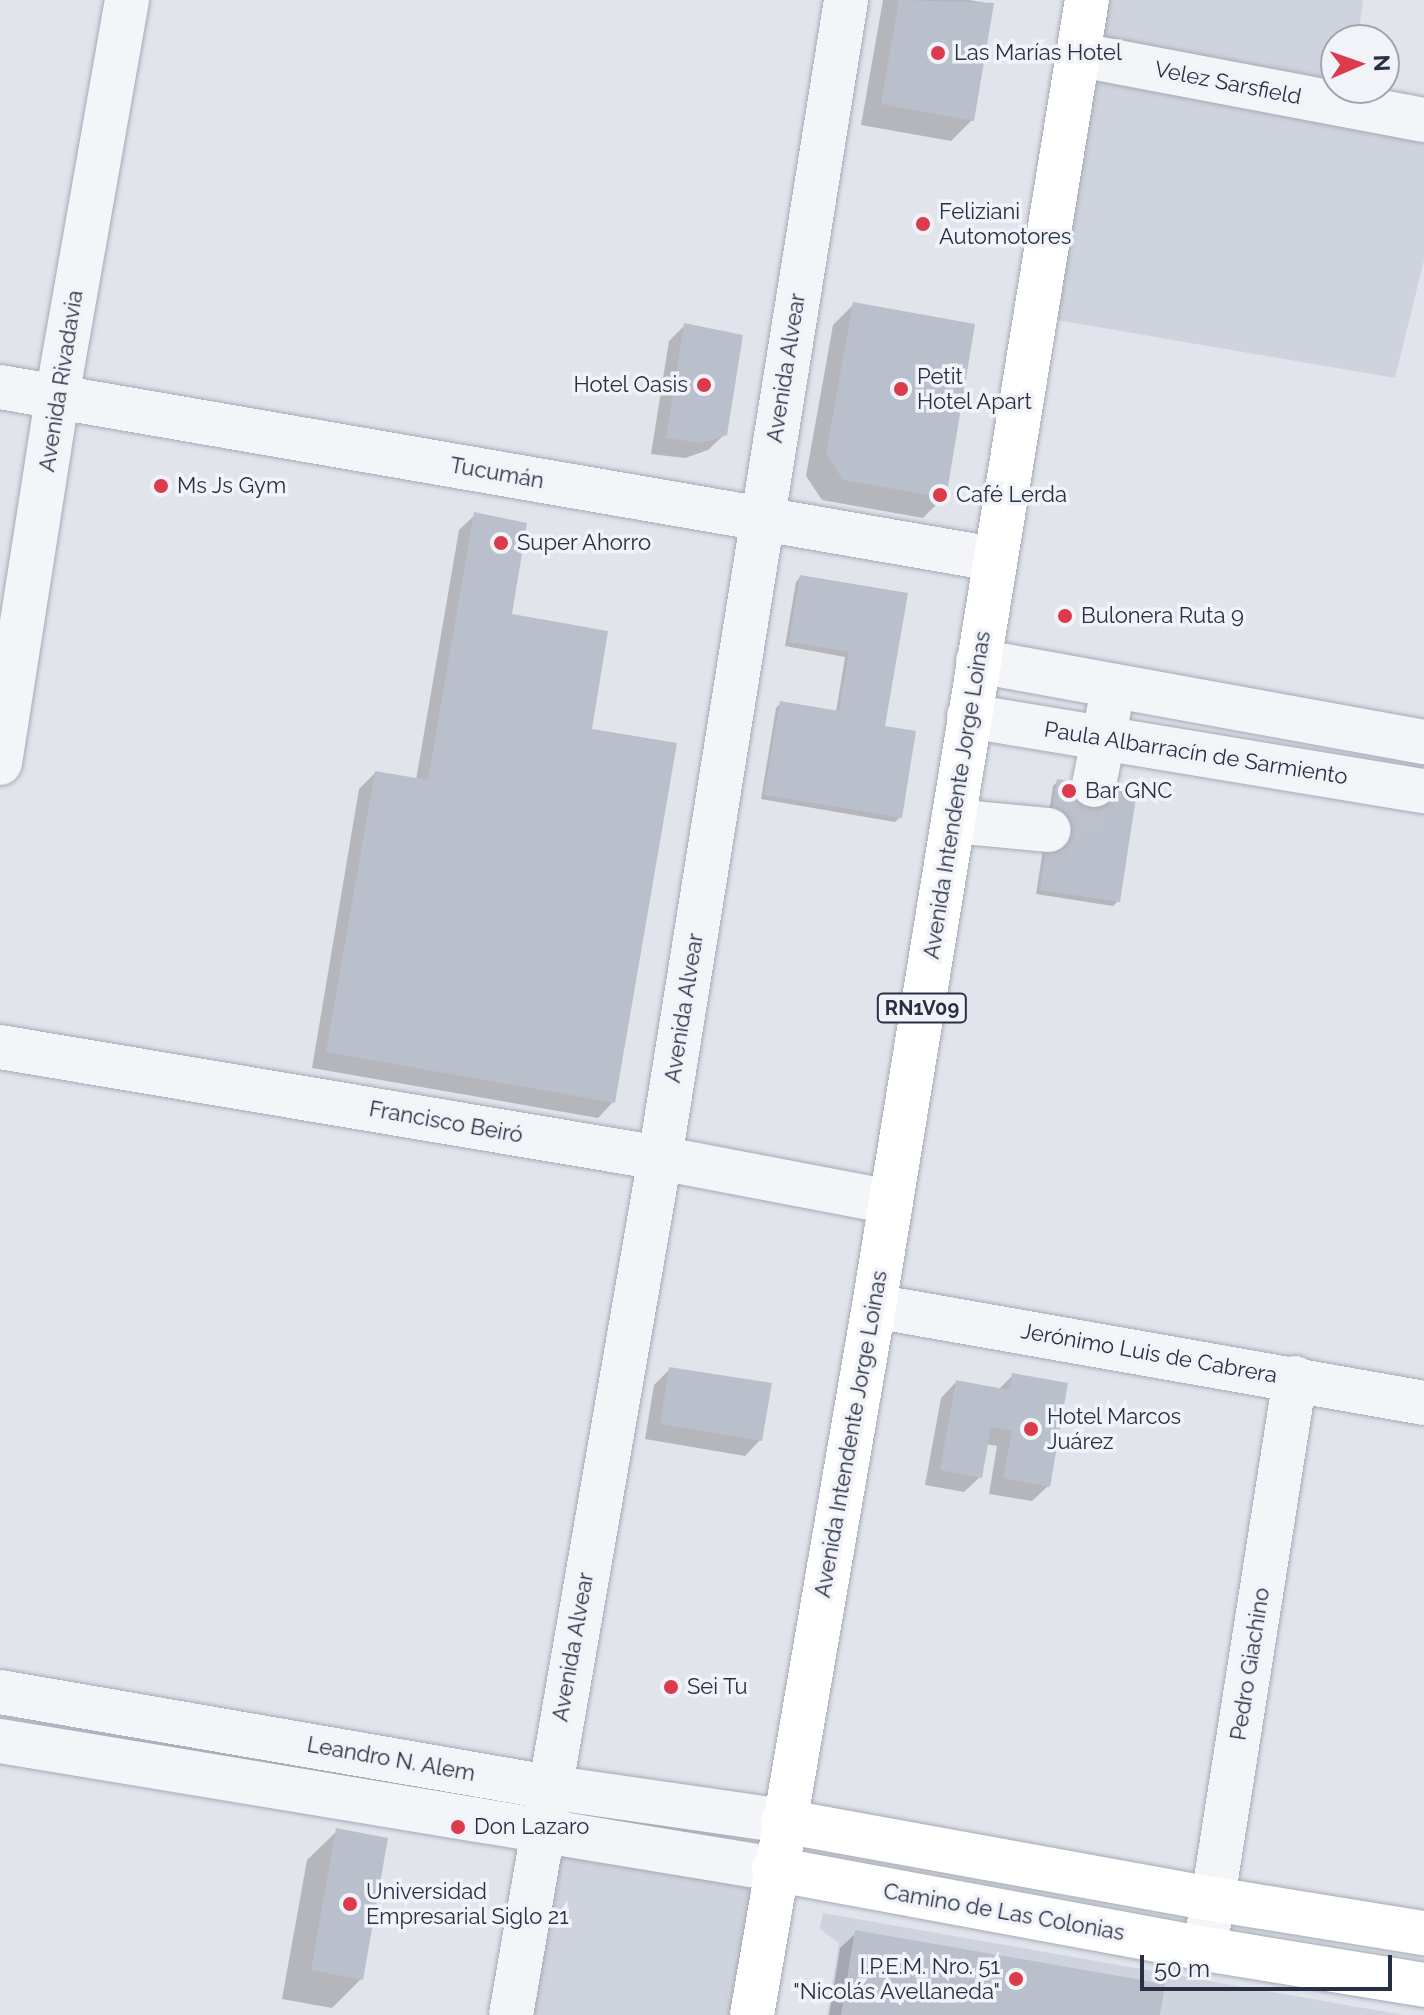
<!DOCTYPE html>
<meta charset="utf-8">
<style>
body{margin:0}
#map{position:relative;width:1424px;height:2015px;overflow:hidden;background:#e1e4eb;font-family:Raleway,sans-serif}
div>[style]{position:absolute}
.built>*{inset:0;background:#cfd3dd}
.shadow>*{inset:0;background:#0003}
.building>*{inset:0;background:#bac0cb}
.minor-tunnel>*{height:44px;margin-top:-22px;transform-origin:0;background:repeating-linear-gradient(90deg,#bcc0ca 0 44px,transparent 0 66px)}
.roads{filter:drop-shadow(0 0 2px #a5aab6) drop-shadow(0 0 2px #a5aab6)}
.minor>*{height:44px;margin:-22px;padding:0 22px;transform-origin:22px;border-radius:22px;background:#f4f5f9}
.major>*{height:44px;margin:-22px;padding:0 22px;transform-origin:22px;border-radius:22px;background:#fff}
.dots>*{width:22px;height:22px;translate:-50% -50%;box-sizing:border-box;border:4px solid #f1f3f8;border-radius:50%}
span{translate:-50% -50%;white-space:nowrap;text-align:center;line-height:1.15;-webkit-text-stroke:7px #f1f3f8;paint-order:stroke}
.shield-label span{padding:2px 6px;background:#f1f3f8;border:2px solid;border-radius:6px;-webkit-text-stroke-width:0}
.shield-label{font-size:20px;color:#273044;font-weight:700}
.poi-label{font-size:22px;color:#273044}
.left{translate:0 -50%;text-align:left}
.right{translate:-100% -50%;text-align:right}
.street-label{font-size:22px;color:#273044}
.north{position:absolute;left:1320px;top:24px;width:80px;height:80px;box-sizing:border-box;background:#f1f3f8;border:2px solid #a0a5b0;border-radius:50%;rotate:88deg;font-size:22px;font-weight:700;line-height:32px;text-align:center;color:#273044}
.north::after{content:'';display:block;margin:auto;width:28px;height:36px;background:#db3b4a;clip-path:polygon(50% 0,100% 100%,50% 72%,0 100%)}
.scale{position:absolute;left:1140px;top:1955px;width:252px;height:36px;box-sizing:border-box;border:4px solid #273044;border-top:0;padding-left:10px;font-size:24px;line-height:28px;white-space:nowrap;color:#273044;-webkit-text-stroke:6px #f1f3f8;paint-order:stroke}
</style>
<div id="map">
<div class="built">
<div style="clip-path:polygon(1087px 0,1363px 0,1358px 40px,1336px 40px,1336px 88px,1424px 120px,1424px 260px,1395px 378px,1033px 316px)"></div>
<div style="clip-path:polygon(541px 1832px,774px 1869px,752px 2015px,511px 2015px)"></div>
<div style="clip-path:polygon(823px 1913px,1403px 2015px,827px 2015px,839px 1943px,820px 1929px)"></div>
</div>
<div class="shadow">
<div style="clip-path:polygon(883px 0,969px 0,992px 4px,972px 120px,951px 141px,861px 125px)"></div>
<div style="clip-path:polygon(854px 304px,944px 497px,923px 518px,822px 500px,806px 476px,833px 325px)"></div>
<div style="clip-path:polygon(685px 325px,725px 434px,708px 450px,685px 458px,651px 454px,669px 341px)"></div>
<div style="clip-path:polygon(475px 515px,510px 616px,589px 730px,613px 1102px,598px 1118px,312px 1068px,359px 789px,375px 773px,416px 780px,459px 530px)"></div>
<div style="clip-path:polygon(800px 577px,905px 595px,883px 727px,900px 817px,895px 822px,761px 799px,776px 708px,781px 703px,836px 712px,845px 657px,785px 646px,796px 582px)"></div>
<div style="clip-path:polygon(1058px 781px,1118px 901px,1113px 906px,1036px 894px,1053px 786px)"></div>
<div style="clip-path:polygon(670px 1369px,760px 1440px,745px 1456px,645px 1439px,654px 1385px)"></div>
<div style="clip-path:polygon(1013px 1375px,1048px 1486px,1032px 1501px,989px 1494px,997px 1446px,986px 1444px,980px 1477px,964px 1492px,925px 1485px,941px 1398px,956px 1382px,998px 1390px)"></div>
<div style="clip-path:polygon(337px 1831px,361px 1979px,332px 2008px,282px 1999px,307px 1860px)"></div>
<div style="clip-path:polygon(856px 1933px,1158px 2015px,829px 2015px,840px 1948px)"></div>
</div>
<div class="building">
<div style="clip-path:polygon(899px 0,994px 3px,974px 121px,881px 104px)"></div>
<div style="clip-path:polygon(853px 302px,975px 324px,946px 498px,843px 480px,826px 454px)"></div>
<div style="clip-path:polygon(684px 323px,743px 335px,727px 435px,702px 443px,666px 438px)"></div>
<div style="clip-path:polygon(474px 512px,527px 523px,512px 614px,608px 631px,592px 729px,677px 743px,615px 1103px,326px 1052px,375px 771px,428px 780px)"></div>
<div style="clip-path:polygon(800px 575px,908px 593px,885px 726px,916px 731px,902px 818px,764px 795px,780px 701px,839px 711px,849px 652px,789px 642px)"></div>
<div style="clip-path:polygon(1057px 779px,1137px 791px,1120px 902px,1040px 890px)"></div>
<div style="clip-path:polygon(669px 1367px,772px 1383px,762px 1441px,660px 1424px)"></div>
<div style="clip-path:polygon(1012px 1373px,1068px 1383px,1050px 1487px,1003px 1478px,1012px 1431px,991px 1427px,982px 1478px,940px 1470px,956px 1380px,1009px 1390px)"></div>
<div style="clip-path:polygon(336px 1828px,388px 1838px,363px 1980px,311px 1970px)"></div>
<div style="clip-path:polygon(855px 1930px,1165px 1984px,1160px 2015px,841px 2015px)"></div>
</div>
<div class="minor-tunnel">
<div style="left:1049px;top:830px;width:35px;rotate:3deg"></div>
<div style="left:1084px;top:832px;width:48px;rotate:-78deg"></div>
</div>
<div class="roads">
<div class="minor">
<div style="left:1080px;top:55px;width:350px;rotate:10.7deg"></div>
<div style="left:0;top:387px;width:1009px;rotate:9.82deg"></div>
<div style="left:978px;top:661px;width:453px;rotate:10.3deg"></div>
<div style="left:969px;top:716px;width:461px;rotate:9.4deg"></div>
<div style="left:0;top:763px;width:370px;rotate:-81.1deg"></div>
<div style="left:57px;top:397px;width:403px;rotate:-80deg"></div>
<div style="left:1094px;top:785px;width:77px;rotate:-78.8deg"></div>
<div style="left:953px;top:821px;width:96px;rotate:5.4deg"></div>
<div style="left:0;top:1047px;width:669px;rotate:9.55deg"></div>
<div style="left:660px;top:1158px;width:235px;rotate:10.8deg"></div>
<div style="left:874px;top:1306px;width:558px;rotate:10deg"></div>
<div style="left:0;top:1692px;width:556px;rotate:9.83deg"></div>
<div style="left:548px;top:1787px;width:237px;rotate:8.2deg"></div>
<div style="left:0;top:1741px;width:785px;rotate:9.39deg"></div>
<div style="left:1205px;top:1949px;width:578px;rotate:-81.04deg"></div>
<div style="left:511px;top:2015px;width:870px;rotate:-80.14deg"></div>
<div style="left:660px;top:1158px;width:1173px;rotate:-80.87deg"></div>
</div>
<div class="major">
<div style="left:783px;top:1821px;width:437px;rotate:10.3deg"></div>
<div style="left:1213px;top:1899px;width:214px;rotate:9.2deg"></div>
<div style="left:774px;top:1869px;width:438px;rotate:10.5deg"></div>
<div style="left:1205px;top:1949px;width:222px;rotate:9.3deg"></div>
<div style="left:752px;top:2015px;width:719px;rotate:-80.24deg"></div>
<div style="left:874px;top:1306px;width:1323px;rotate:-80.74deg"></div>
</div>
</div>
<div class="dots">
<div style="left:938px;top:53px;background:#db3b4a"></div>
<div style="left:923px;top:224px;background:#db3b4a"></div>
<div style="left:704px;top:385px;background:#db3b4a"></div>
<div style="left:901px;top:389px;background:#db3b4a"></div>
<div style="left:161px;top:486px;background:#db3b4a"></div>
<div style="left:940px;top:495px;background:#db3b4a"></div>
<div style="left:501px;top:543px;background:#db3b4a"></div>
<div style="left:1065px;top:616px;background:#db3b4a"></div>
<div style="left:1069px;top:791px;background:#db3b4a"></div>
<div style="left:1031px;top:1429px;background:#db3b4a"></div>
<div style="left:671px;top:1687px;background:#db3b4a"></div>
<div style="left:458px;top:1827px;background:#db3b4a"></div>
<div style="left:350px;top:1904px;background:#db3b4a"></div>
<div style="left:1016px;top:1979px;background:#db3b4a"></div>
</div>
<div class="shield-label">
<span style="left:922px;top:1008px">RN1V09</span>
</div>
<div class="poi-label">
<span class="left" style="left:954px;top:53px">Las Marías Hotel</span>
<span class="left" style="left:939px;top:224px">Feliziani<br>Automotores</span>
<span class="left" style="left:917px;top:389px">Petit<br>Hotel Apart</span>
<span class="right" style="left:688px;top:385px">Hotel Oasis</span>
<span class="left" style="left:177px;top:486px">Ms Js Gym</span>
<span class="left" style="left:956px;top:495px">Café Lerda</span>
<span class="left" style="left:517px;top:543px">Super Ahorro</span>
<span class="left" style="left:1081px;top:616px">Bulonera Ruta 9</span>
<span class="left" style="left:1085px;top:791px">Bar GNC</span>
<span class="left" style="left:1047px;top:1429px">Hotel Marcos<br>Juárez</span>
<span class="left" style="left:687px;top:1687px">Sei Tu</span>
<span class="left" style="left:474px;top:1827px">Don Lazaro</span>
<span class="left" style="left:366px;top:1904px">Universidad<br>Empresarial Siglo 21</span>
<span class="right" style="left:1000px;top:1979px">I.P.E.M. Nro. 51<br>"Nicolás Avellaneda"</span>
</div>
<div class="street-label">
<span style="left:1228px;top:83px;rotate:11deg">Velez Sarsfield</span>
<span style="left:786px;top:368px;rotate:-81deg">Avenida Alvear</span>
<span style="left:61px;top:381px;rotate:-81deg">Avenida Rivadavia</span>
<span style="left:497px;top:473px;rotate:10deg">Tucumán</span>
<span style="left:1196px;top:753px;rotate:9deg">Paula Albarracín de Sarmiento</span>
<span style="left:957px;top:795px;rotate:-81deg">Avenida Intendente Jorge Loinas</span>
<span style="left:684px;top:1008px;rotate:-81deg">Avenida Alvear</span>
<span style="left:446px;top:1122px;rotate:10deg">Francisco Beiró</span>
<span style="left:1149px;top:1353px;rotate:10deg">Jerónimo Luis de Cabrera</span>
<span style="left:851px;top:1434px;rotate:-80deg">Avenida Intendente Jorge Loinas</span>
<span style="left:573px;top:1647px;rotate:-80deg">Avenida Alvear</span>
<span style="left:1250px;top:1664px;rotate:-81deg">Pedro Giachino</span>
<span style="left:391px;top:1759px;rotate:10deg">Leandro N. Alem</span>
<span style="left:1004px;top:1912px;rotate:10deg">Camino de Las Colonias</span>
</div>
<div class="north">N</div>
<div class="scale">50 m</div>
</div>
